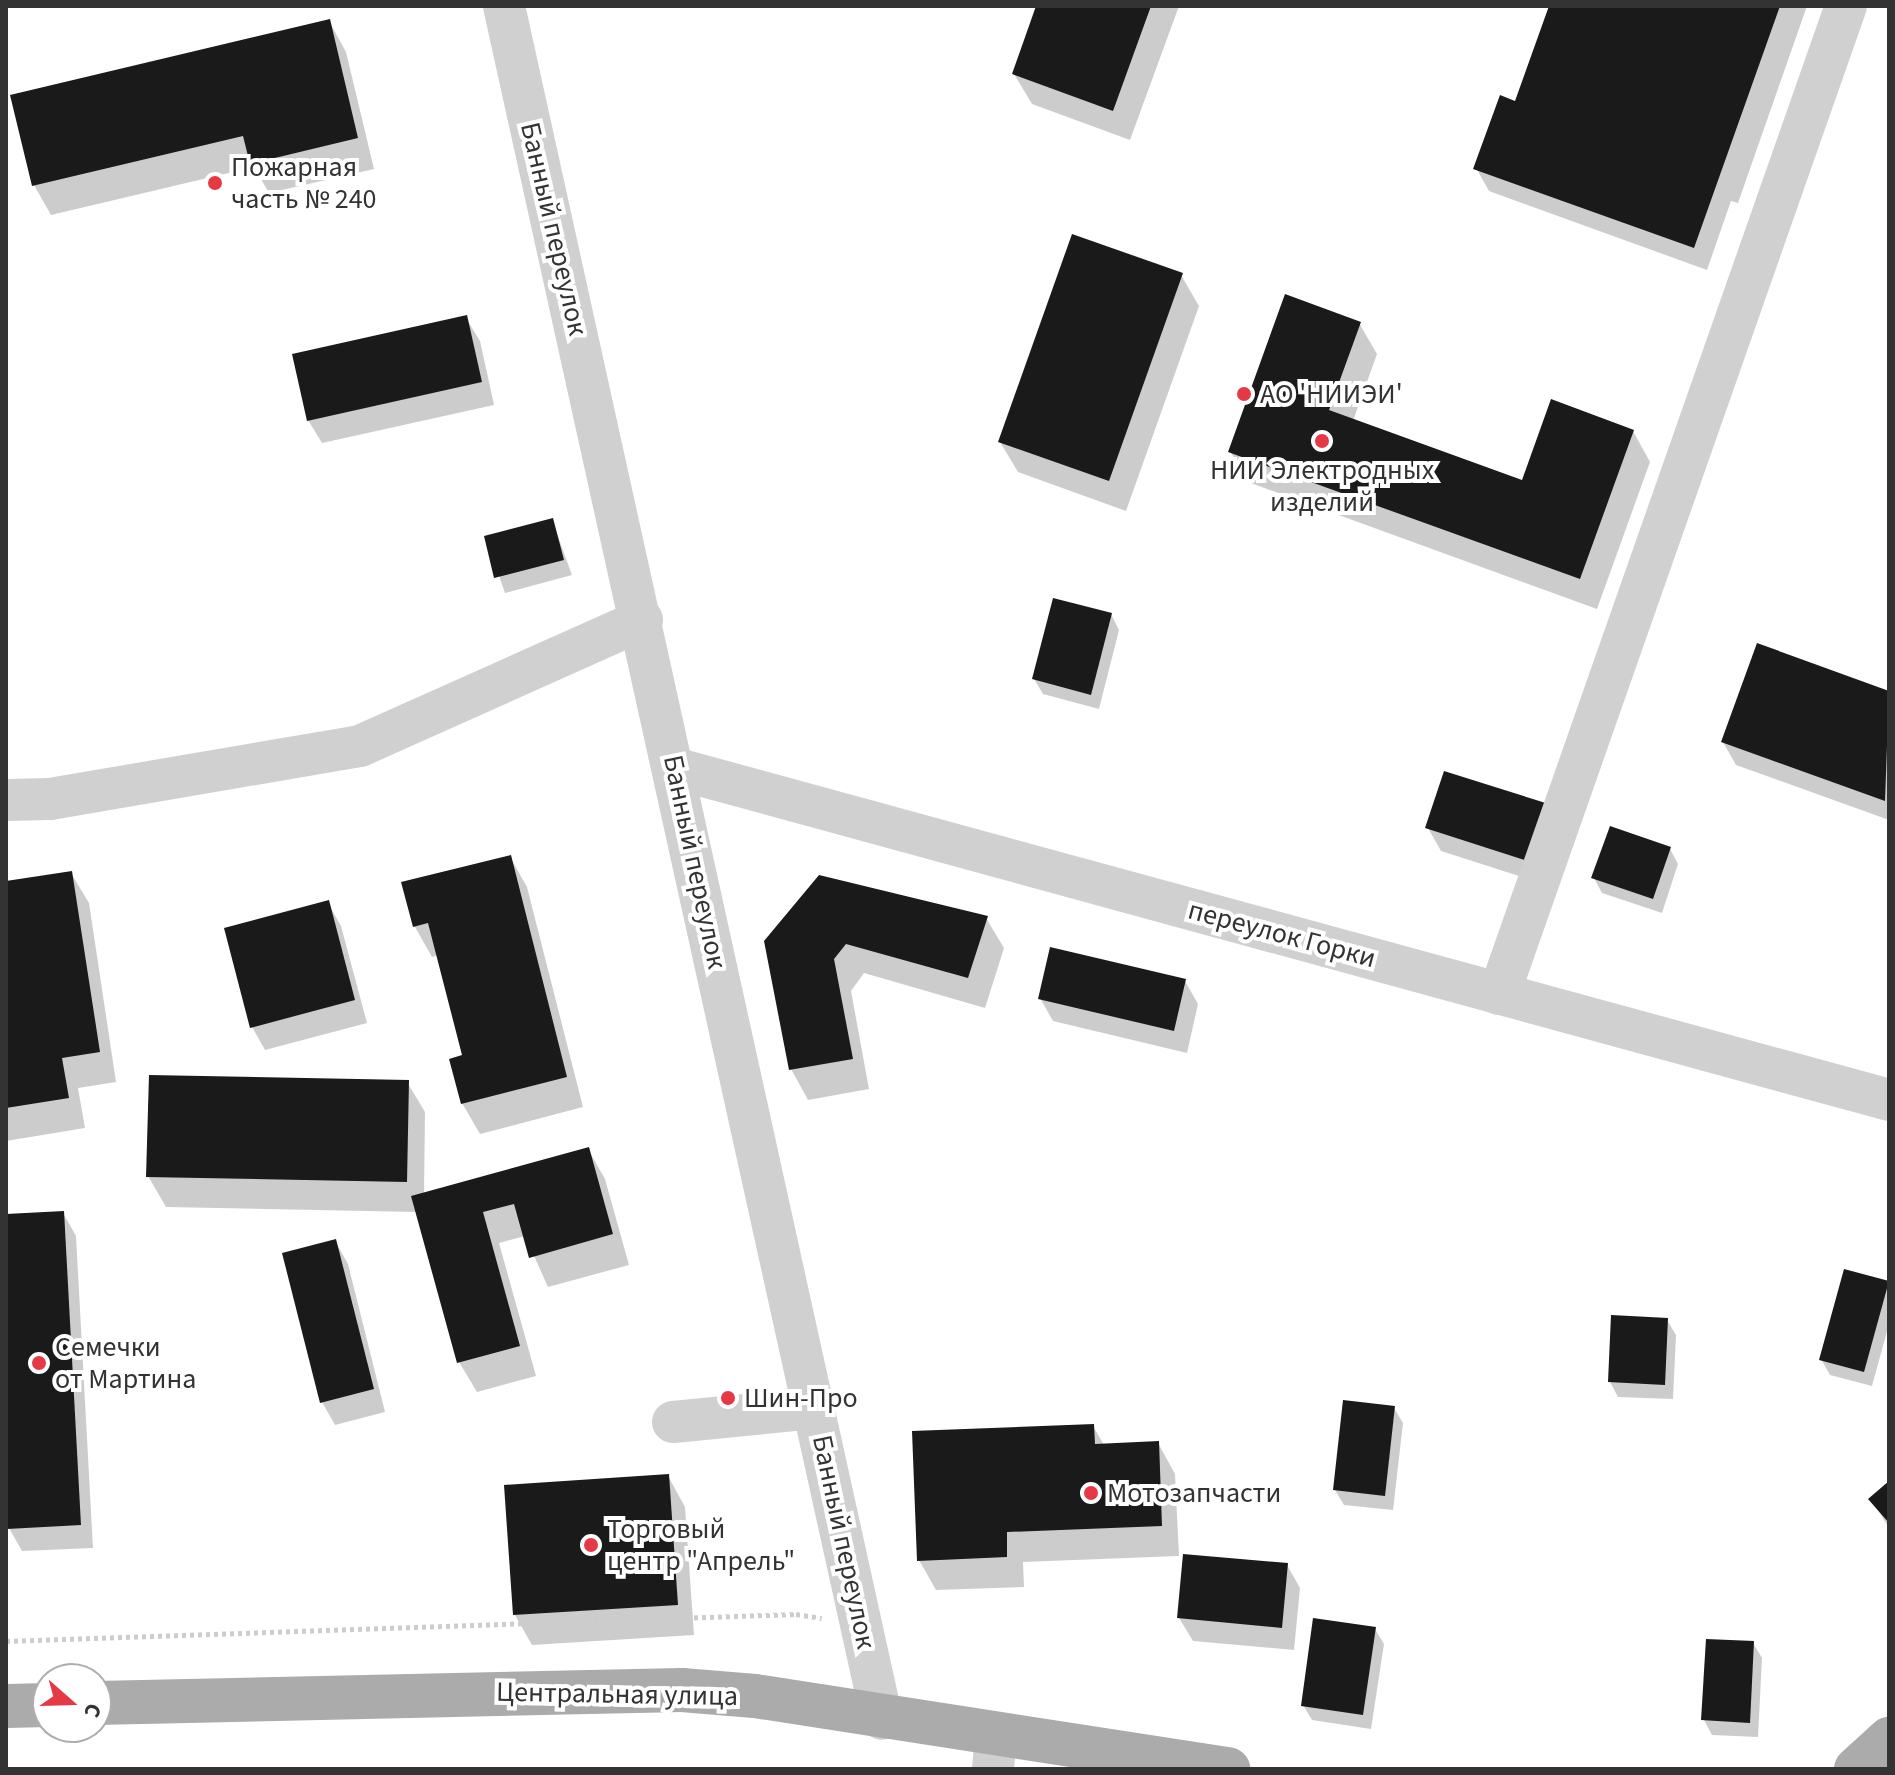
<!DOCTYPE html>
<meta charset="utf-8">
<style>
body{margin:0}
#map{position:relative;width:1895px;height:1775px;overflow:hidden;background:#fff;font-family:"Source Sans 3",sans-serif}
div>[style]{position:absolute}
.shadow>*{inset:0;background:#0003}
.building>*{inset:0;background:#1a1a1a}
.path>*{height:5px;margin-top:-2.5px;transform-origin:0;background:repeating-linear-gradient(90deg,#cdcdcd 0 4px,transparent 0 8px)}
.minor>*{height:42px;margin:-21px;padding:0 21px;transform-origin:21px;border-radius:21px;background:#d0d0d0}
.major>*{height:44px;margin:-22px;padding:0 22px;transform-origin:22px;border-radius:22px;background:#ababab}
.dots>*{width:22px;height:22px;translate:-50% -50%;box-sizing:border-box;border:4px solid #fff;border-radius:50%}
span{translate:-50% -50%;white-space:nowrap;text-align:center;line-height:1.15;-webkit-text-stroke:8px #fff;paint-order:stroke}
.poi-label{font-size:28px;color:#333}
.left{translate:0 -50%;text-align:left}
.street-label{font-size:28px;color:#333}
.frame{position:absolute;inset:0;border:8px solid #333;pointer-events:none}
.north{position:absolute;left:32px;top:1663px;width:80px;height:80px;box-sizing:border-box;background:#fff;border:2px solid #adadad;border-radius:50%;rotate:110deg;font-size:22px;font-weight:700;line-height:32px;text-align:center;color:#333}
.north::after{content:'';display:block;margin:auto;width:28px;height:36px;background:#e63946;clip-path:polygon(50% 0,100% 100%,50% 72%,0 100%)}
</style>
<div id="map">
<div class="shadow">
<div style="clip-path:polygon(1039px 6px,1179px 6px,1130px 140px,1032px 104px,1014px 74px)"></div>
<div style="clip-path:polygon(1551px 6px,1807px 6px,1738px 203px,1731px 201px,1707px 270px,1489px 191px,1476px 168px,1517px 103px)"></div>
<div style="clip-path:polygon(329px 21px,346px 52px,374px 169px,269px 193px,254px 167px,51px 215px,34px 185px)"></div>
<div style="clip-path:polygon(1181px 275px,1199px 306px,1126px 511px,1018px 472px,1000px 442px)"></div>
<div style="clip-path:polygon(466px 318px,480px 341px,494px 405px,322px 443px,308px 420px)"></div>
<div style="clip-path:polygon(1359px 323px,1377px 354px,1353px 421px,1523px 482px,1633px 431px,1650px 462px,1597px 609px,1248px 482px,1230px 451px)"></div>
<div style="clip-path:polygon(552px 520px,572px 575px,505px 593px,486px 538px)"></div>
<div style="clip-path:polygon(1111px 614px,1119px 630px,1099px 709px,1043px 694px,1034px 679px)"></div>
<div style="clip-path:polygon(1758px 646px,1889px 693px,1889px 820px,1736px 765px,1723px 742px)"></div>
<div style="clip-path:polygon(1551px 807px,1547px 885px,1441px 851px,1428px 828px)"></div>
<div style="clip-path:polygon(1670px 849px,1678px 864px,1662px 913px,1602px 893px,1594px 878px)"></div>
<div style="clip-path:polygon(510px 857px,527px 887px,583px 1107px,480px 1134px,462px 1103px,464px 1057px,438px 955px,432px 957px,415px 927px,404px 884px)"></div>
<div style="clip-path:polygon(71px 873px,89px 903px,116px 1082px,78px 1088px,85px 1128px,6px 1141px,6px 883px)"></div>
<div style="clip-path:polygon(328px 903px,341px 926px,367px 1023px,265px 1050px,252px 1027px)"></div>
<div style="clip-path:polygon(986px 918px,1004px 948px,985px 1008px,864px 973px,851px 991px,869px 1089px,808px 1100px,791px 1069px,766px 941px)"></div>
<div style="clip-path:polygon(1185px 981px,1198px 1004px,1187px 1053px,1053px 1021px,1040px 998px)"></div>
<div style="clip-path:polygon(407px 1082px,425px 1112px,424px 1195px,588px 1149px,605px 1179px,629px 1265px,548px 1287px,525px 1236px,499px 1243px,536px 1376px,477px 1392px,459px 1362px,417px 1212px,166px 1207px,148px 1176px)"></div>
<div style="clip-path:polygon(63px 1213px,76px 1236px,93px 1548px,22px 1551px,9px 1528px,6px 1472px,6px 1216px)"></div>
<div style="clip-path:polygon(335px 1241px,348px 1264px,385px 1412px,335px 1425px,322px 1402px)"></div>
<div style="clip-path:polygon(1887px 1283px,1889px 1324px,1872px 1386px,1830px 1375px,1821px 1359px)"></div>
<div style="clip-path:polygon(1667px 1320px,1676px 1335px,1673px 1399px,1618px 1397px,1610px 1382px)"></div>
<div style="clip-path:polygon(1394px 1408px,1403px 1423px,1393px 1510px,1344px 1505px,1335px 1490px)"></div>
<div style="clip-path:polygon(1093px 1426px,1104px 1445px,1158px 1443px,1175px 1474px,1179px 1556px,1023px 1562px,1024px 1587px,936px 1590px,919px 1560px)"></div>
<div style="clip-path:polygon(668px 1476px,685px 1507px,694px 1635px,532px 1645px,515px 1615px)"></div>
<div style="clip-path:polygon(1889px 1483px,1889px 1528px,1871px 1499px)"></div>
<div style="clip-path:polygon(1287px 1565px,1300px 1588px,1294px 1650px,1193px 1641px,1179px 1618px)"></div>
<div style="clip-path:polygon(1375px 1629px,1384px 1644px,1371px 1729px,1312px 1720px,1303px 1705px)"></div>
<div style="clip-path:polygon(1753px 1643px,1762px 1658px,1758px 1737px,1712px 1735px,1704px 1720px)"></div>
</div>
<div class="building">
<div style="clip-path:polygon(1036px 6px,1151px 6px,1113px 111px,1012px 74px)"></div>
<div style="clip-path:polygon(1549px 6px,1780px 6px,1694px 248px,1473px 169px,1500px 95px,1515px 101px)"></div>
<div style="clip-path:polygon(330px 19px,358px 138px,250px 164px,243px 136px,32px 186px,10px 95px)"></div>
<div style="clip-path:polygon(1072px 234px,1183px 273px,1109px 481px,998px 442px)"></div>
<div style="clip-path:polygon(1285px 294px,1361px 322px,1329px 410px,1522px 480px,1551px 399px,1634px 430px,1580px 579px,1228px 452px)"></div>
<div style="clip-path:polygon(467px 315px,482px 382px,307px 421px,292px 354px)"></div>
<div style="clip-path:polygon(553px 518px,564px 560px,494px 578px,484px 536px)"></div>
<div style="clip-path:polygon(1053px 598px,1112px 613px,1091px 695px,1032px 679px)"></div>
<div style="clip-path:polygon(1757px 643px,1889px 691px,1885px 801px,1721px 742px)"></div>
<div style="clip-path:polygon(1444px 771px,1552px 805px,1534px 863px,1425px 828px)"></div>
<div style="clip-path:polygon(1610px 826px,1671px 847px,1653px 899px,1591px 878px)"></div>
<div style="clip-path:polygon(511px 855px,567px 1077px,461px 1104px,449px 1059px,462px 1055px,428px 923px,413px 927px,401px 882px)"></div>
<div style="clip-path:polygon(72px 871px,100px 1052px,62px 1058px,69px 1098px,6px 1108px,6px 881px)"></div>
<div style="clip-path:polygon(819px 875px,988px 916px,968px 978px,846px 944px,834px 959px,853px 1059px,789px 1070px,764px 941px)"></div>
<div style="clip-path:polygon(329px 900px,355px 1000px,250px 1028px,224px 928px)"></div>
<div style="clip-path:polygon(1050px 947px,1186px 979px,1174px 1031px,1038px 999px)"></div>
<div style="clip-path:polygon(149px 1075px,409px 1080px,407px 1182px,146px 1177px)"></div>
<div style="clip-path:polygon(589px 1147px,613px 1234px,529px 1258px,514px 1204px,483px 1212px,520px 1346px,457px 1363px,411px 1196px)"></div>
<div style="clip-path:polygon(64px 1211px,81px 1525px,7px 1529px,6px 1214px)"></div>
<div style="clip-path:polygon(336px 1239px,374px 1389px,320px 1403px,282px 1253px)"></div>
<div style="clip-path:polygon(1844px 1269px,1889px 1281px,1864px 1372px,1819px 1360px)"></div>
<div style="clip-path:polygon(1611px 1315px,1668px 1318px,1665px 1385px,1608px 1382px)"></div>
<div style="clip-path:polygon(1343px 1400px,1395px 1406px,1385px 1496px,1333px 1490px)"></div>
<div style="clip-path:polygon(1094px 1424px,1095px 1444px,1159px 1441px,1162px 1526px,1007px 1532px,1007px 1557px,917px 1561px,912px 1431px)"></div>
<div style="clip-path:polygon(669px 1474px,678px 1605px,513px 1615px,504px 1485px)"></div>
<div style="clip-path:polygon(1889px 1481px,1889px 1523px,1868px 1499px)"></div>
<div style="clip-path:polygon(1183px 1554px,1288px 1563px,1282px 1628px,1177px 1618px)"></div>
<div style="clip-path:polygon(1313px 1618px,1376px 1627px,1363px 1715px,1301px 1706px)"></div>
<div style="clip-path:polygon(1706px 1639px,1754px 1641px,1750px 1723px,1701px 1720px)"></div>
</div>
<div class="path">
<div style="left:6px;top:1641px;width:790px;rotate:-1.96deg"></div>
<div style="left:796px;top:1614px;width:26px;rotate:9deg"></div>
</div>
<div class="minor">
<div style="left:504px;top:6px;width:1754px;rotate:77.56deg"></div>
<div style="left:674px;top:768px;width:1260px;rotate:15.28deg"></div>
<div style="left:6px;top:800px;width:44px;rotate:-1.3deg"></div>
<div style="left:50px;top:799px;width:314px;rotate:-9.7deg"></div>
<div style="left:360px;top:746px;width:309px;rotate:-24.1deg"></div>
<div style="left:1499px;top:994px;width:1047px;rotate:-70.65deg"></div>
<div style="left:673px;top:1422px;width:143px;rotate:-5.6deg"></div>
<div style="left:993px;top:1769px;width:34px;rotate:-85deg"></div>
</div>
<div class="major">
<div style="left:96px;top:1703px;width:586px;rotate:-1.27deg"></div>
<div style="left:682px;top:1690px;width:73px;rotate:4.7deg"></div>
<div style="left:755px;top:1696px;width:479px;rotate:8.8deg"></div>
<div style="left:6px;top:1706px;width:42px;rotate:-1.4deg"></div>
<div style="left:1856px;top:1769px;width:45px;rotate:-42.3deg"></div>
</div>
<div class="dots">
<div style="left:215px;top:183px;background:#e63946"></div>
<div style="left:1244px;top:394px;background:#e63946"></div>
<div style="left:1322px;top:441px;background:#e63946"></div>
<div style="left:39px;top:1363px;background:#e63946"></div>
<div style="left:728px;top:1398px;background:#e63946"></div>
<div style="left:1091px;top:1493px;background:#e63946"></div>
<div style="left:591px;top:1545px;background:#e63946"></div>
</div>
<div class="poi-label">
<span class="left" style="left:231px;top:183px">Пожарная<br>часть № 240</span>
<span class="left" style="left:1260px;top:394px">АО 'НИИЭИ'</span>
<span style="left:1322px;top:486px">НИИ Электродных<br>изделий</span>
<span class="left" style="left:55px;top:1363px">Семечки<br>от Мартина</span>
<span class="left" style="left:744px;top:1398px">Шин-Про</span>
<span class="left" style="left:1107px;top:1493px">Мотозапчасти</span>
<span class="left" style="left:607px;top:1545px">Торговый<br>центр "Апрель"</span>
</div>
<div class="street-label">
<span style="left:554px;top:229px;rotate:77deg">Банный переулок</span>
<span style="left:695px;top:862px;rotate:78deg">Банный переулок</span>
<span style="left:1282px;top:934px;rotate:15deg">переулок Горки</span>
<span style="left:844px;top:1542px;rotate:78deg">Банный переулок</span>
<span style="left:617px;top:1694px;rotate:1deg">Центральная улица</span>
</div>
<div class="frame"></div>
<div class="north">С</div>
</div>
